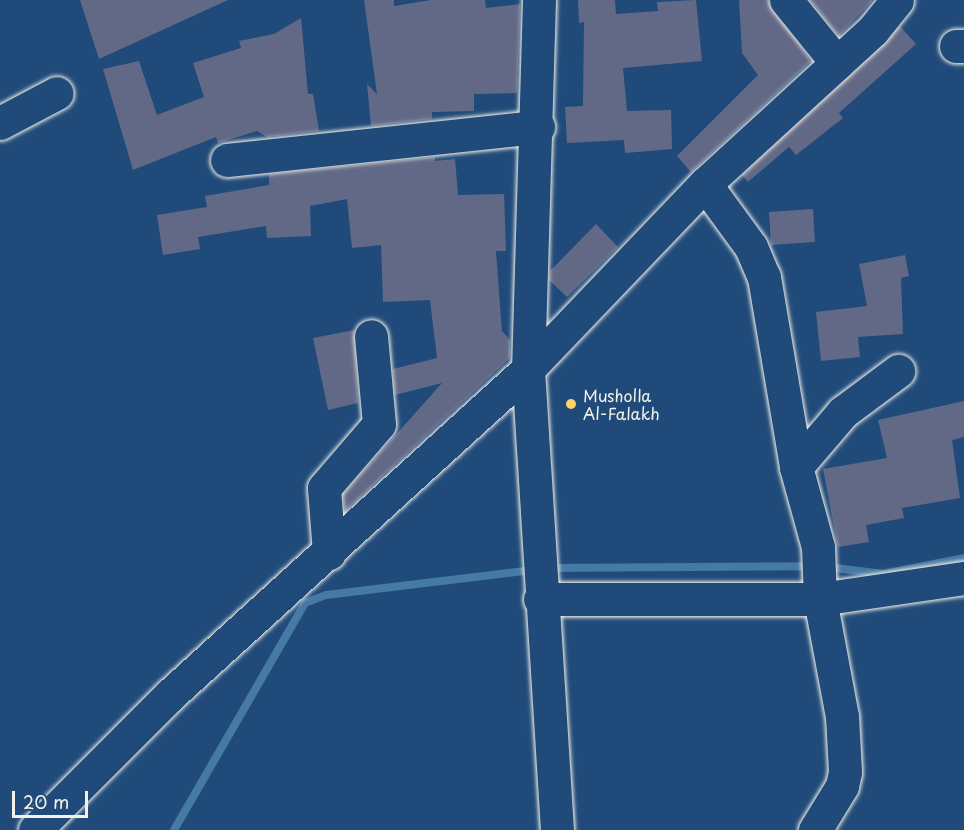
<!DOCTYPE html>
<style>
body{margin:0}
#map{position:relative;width:964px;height:830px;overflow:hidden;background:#1f4a7a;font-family:"Playpen Sans",sans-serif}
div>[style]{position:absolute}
.stream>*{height:8px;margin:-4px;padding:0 4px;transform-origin:4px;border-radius:4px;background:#4679a3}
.building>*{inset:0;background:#626987}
.roads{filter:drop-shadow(0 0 2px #f4f1e8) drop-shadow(0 0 2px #f4f1e8)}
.minor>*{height:33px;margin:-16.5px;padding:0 16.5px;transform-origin:16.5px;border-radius:16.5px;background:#1f4a7a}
.dots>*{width:16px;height:16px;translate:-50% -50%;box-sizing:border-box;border:3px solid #1f4a7a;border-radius:50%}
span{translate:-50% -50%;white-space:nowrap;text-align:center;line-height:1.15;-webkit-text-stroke:6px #1f4a7a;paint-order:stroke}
.poi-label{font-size:16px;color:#f4f1e8}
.left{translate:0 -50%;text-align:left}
.scale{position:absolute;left:12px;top:791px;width:76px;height:27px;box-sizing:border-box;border:3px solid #f4f1e8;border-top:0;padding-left:8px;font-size:18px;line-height:21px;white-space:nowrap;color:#f4f1e8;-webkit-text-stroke:4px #1f4a7a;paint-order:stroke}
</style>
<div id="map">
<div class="stream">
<div style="left:827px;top:567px;width:57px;rotate:7deg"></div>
<div style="left:884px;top:574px;width:82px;rotate:-11.3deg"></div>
<div style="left:548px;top:568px;width:264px;rotate:-0.4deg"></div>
<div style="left:174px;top:830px;width:262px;rotate:-60deg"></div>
<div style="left:305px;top:603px;width:22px;rotate:-21deg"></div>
<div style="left:326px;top:595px;width:209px;rotate:-6.9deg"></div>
</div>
<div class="building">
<div style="clip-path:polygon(80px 0,228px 0,99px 59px)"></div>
<div style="clip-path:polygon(364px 0,394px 0,394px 6px,431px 0,485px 0,486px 8px,520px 4px,517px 93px,474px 94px,474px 111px,432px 112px,432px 119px,371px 126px,367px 84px,377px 94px)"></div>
<div style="clip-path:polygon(578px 0,615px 0,616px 14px,658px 11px,657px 2px,696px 0,702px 61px,623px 68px,627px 111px,671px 110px,672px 149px,625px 153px,624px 140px,567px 143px,565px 107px,583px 106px,584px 22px,579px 23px)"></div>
<div style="clip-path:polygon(739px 0,768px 0,811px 61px,691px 172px,677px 156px,758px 75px,742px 53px)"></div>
<div style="clip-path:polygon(810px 0,872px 0,872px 1px,839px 36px)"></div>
<div style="clip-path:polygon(301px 18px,308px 94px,313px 94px,319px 131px,267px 137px,257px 131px,218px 143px,216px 137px,133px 170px,103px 69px,139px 61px,157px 115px,204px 97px,193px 63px,241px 48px,239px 41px,274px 34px)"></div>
<div style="clip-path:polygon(900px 26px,916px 44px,839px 113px,843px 118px,796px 155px,789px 147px,748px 182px,742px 175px)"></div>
<div style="clip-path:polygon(435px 157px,435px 161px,455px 159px,458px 195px,504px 194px,506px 251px,496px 251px,502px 331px,510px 340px,510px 358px,345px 511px,343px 494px,442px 383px,395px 395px,393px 369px,437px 358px,430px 300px,383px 302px,381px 245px,352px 248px,347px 199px,310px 206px,311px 236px,267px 238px,266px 226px,198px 237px,200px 249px,163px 255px,157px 215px,207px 207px,205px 196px,269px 185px,269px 174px)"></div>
<div style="clip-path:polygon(813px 209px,815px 242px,771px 245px,769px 212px)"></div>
<div style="clip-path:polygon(596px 224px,618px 247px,567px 297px,549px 280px,550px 271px)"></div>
<div style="clip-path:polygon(905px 255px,909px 276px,901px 278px,903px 334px,858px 337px,860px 357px,821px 361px,816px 312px,867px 306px,859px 264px)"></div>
<div style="clip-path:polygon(354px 330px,358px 403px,328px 410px,313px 338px)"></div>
<div style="clip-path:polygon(964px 401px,964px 437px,952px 440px,960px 498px,902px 508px,904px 518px,866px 525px,869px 542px,838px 547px,823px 469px,887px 458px,878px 420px)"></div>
</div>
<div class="roads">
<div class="minor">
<div style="left:539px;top:0;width:369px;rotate:91.7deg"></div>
<div style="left:528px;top:369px;width:462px;rotate:86.4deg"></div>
<div style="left:786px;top:0;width:81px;rotate:51deg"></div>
<div style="left:956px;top:46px;width:8px"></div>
<div style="left:0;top:123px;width:64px;rotate:-27.8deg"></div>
<div style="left:227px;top:160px;width:313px;rotate:-6.1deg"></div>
<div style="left:705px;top:184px;width:78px;rotate:53.9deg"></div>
<div style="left:751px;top:247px;width:33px;rotate:67deg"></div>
<div style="left:764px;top:277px;width:193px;rotate:80.4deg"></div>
<div style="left:796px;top:467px;width:83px;rotate:74.6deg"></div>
<div style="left:818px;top:547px;width:52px;rotate:87.8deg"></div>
<div style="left:820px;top:599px;width:119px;rotate:79.4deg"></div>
<div style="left:842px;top:716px;width:56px;rotate:86.9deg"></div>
<div style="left:845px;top:772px;width:14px;rotate:102deg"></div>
<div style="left:842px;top:786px;width:52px;rotate:121.5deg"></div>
<div style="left:796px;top:467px;width:72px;rotate:-49.5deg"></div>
<div style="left:843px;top:412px;width:69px;rotate:-36.7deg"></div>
<div style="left:329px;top:553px;width:65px;rotate:-94.4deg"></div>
<div style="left:324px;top:488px;width:84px;rotate:-49.3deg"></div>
<div style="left:379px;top:424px;width:88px;rotate:-95.2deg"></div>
<div style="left:540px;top:599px;width:280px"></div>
<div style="left:820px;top:599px;width:146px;rotate:-8.3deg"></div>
<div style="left:35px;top:830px;width:191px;rotate:-45deg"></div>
<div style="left:170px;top:695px;width:484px;rotate:-42.3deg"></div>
<div style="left:528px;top:369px;width:256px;rotate:-46.3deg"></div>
<div style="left:705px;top:184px;width:228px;rotate:-42.5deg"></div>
<div style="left:873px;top:30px;width:38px;rotate:-51deg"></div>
</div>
</div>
<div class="dots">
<div style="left:571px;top:404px;background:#ffd166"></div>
</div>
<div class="poi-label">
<span class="left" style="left:583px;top:404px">Musholla<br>Al-Falakh</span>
</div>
<div class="scale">20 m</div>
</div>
